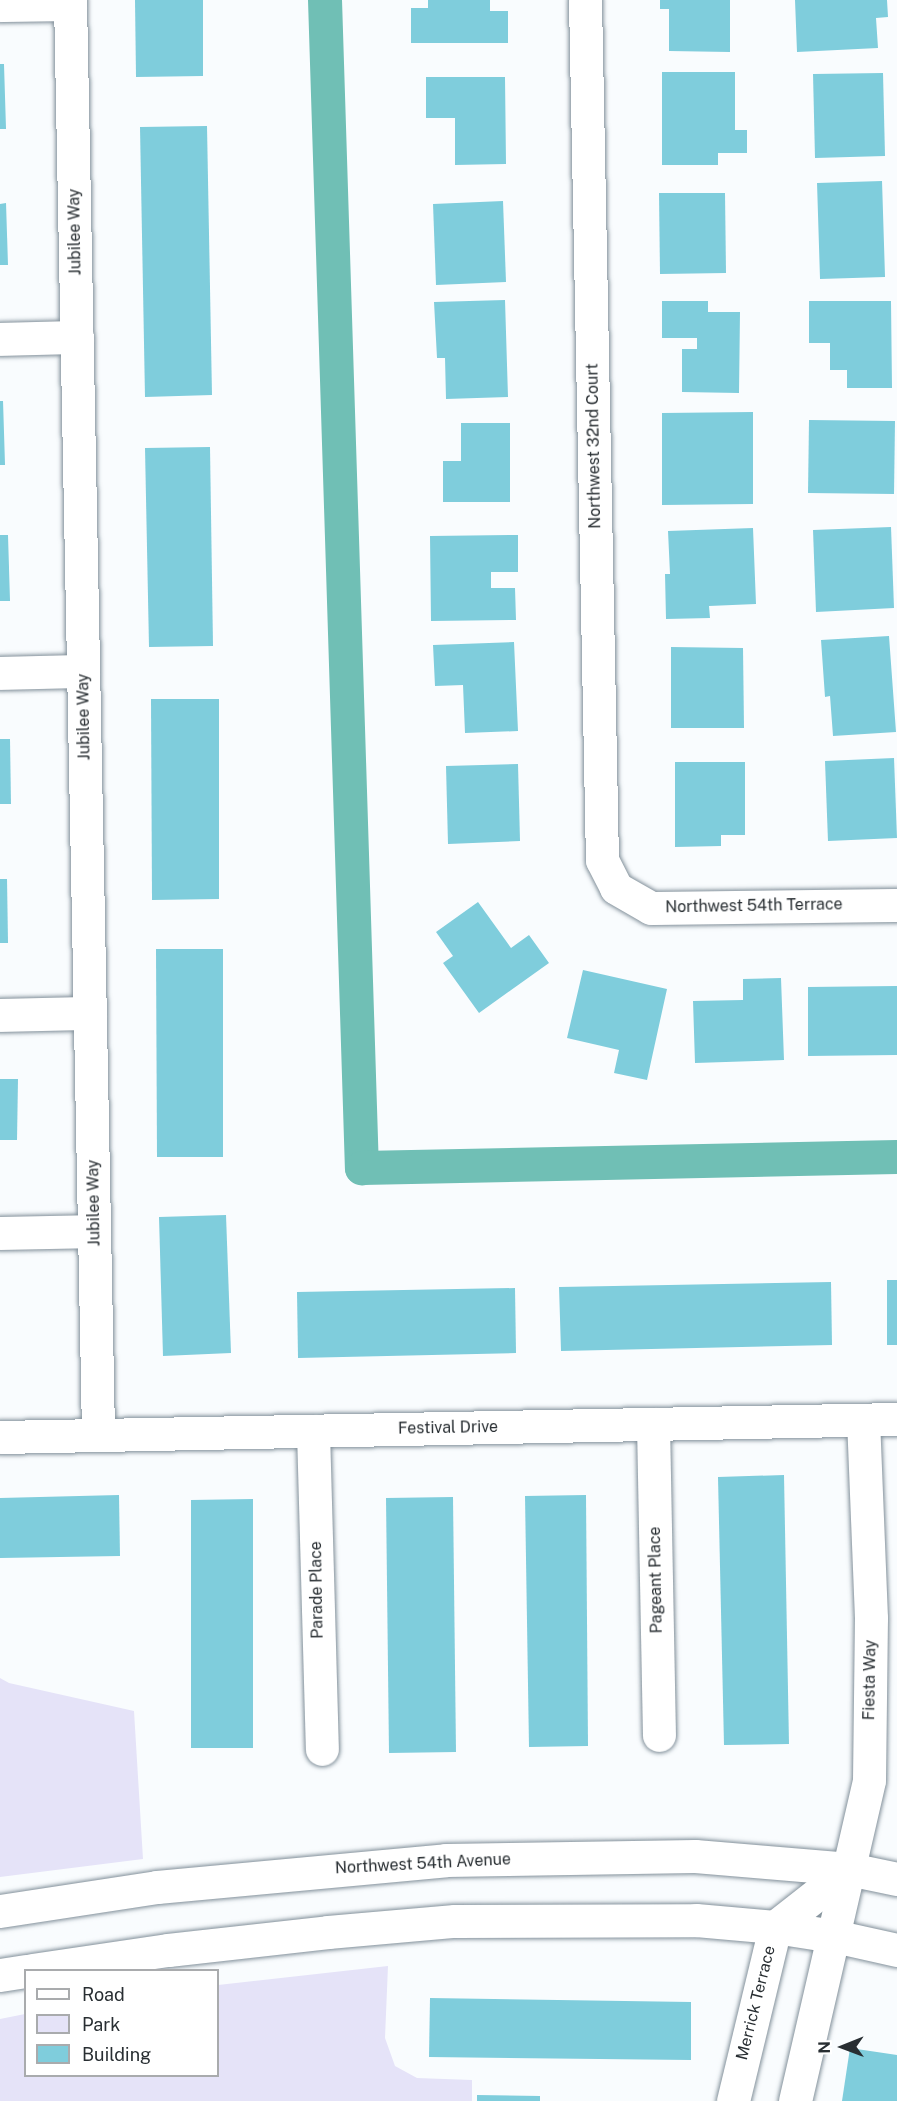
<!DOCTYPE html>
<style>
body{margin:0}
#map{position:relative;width:897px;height:2101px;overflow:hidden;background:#f9fcfe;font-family:"Public Sans",sans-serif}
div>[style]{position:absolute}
.green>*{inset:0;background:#e5e3f8}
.canal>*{height:34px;margin:-17px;padding:0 17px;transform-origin:17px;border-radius:17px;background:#70bfb5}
.building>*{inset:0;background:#7fcddc}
.roads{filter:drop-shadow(0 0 2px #83919b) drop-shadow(0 0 2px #83919b)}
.minor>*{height:33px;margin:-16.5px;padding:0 16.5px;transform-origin:16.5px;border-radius:16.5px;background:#fff}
span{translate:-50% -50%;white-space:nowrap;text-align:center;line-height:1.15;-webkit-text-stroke:4.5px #fff;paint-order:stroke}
.street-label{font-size:16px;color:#282e32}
.legend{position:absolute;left:24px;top:1969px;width:195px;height:108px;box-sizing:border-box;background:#fff;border:2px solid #a9abad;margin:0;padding:8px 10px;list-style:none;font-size:18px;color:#282e32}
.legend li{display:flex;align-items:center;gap:12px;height:30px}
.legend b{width:30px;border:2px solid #a9abad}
.north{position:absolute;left:813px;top:2017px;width:60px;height:60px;-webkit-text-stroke:4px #fff;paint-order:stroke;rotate:269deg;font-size:16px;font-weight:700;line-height:24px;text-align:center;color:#282e32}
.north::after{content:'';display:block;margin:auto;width:21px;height:27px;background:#282e32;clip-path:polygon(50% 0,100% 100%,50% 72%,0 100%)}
</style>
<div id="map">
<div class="green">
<div style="clip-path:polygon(0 1678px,9px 1683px,134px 1711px,143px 1859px,0 1877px)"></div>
<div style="clip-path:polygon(388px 1966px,385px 2038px,395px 2066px,417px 2078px,472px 2080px,472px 2101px,0 2101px,0 2019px,25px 2014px,26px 2076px,218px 2076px,218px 1985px)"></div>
</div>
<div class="canal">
<div style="left:325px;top:0;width:1169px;rotate:88.19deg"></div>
<div style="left:362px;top:1168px;width:535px;rotate:-1.18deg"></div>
</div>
<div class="building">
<div style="clip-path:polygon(135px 0,203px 0,203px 76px,136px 77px)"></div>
<div style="clip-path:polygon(428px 0,490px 0,490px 11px,508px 11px,508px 43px,411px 43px,411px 8px,428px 8px)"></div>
<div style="clip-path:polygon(660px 0,730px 0,730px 52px,669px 51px,669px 9px,660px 9px)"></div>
<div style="clip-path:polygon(795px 0,887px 0,888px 17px,876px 18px,878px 48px,797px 52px)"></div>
<div style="clip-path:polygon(0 64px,4px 64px,6px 129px,0 129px)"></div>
<div style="clip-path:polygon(662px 72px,735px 72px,735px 130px,747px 130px,747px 153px,718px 153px,718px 165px,662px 165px)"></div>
<div style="clip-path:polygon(883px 73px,885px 156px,815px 158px,813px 74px)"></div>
<div style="clip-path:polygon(426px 77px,505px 77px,506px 164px,455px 165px,455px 118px,426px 118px)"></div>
<div style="clip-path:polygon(207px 126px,212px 395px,145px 397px,140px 127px)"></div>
<div style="clip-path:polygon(882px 181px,885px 277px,820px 279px,817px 183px)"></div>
<div style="clip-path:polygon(659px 193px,725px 193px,726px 273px,660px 274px)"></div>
<div style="clip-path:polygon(503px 201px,506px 282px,436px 285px,433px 204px)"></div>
<div style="clip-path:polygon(6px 203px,8px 265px,0 265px,0 204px)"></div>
<div style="clip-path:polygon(505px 300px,508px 397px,446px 399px,445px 358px,437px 358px,434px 302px)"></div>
<div style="clip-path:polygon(662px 301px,708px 301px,708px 312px,740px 312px,739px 393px,682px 392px,682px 349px,697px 349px,697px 338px,662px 338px)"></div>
<div style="clip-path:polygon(809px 301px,891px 301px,892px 388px,847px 388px,847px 370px,830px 370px,830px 343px,809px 343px)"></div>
<div style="clip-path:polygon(0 401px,3px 401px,5px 465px,0 465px)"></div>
<div style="clip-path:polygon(753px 412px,753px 504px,662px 505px,662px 413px)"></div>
<div style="clip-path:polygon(809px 420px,895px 421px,894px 494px,808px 493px)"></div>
<div style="clip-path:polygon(461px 423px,510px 423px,510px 502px,443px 502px,443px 461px,461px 461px)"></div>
<div style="clip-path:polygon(210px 447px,213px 646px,149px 647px,145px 448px)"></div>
<div style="clip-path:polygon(891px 527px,894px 608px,816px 612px,813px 530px)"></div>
<div style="clip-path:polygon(753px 528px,756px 604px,709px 606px,710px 618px,666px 619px,665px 574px,670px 574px,668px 531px)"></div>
<div style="clip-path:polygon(0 535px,8px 535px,10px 601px,0 601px)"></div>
<div style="clip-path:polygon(518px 535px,518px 572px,491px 572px,491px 588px,515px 588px,516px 620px,431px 621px,430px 536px)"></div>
<div style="clip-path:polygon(889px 636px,896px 732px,833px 736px,830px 696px,825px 697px,821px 640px)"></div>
<div style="clip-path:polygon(514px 642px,518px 731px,465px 733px,463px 685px,435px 686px,433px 645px)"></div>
<div style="clip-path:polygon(671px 647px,743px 648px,744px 728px,671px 728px)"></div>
<div style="clip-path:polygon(151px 699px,219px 699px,219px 899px,152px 900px)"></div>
<div style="clip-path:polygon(0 739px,10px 739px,11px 804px,0 804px)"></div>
<div style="clip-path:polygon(894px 758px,897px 838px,828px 841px,825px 761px)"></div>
<div style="clip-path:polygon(675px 762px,745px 762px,745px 835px,721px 835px,721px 846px,675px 847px)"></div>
<div style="clip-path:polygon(518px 764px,520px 841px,448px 844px,446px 766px)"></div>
<div style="clip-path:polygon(0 879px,7px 879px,8px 943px,0 943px)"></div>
<div style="clip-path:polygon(478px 902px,511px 948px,529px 935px,549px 963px,479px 1013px,443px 963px,453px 956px,436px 932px)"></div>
<div style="clip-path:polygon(156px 949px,223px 949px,223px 1157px,157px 1157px)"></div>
<div style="clip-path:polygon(583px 970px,667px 989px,647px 1080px,614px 1073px,619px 1050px,567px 1038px)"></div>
<div style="clip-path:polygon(781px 978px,784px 1060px,695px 1063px,693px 1001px,743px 1000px,743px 979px)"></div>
<div style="clip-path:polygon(897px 986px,897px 1055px,808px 1056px,808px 987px)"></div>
<div style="clip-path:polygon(0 1079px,18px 1079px,17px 1140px,0 1140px)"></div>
<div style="clip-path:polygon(226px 1215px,231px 1353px,163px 1356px,159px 1217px)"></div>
<div style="clip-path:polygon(887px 1280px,897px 1280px,897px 1345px,887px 1345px)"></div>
<div style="clip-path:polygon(831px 1282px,832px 1345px,561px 1351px,559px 1287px)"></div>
<div style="clip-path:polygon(515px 1288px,516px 1353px,298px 1358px,297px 1292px)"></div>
<div style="clip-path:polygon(784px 1475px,789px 1744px,724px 1745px,718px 1477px)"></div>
<div style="clip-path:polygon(119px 1495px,120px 1556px,0 1558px,0 1498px)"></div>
<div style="clip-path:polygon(586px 1495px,588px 1746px,529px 1747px,525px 1496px)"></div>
<div style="clip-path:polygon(453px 1497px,456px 1752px,389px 1753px,386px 1498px)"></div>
<div style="clip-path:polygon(253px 1499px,253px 1748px,191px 1748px,191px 1500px)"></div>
<div style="clip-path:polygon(430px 1998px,691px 2002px,691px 2060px,429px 2057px)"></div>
<div style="clip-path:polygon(850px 2048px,897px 2055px,897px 2101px,842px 2101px)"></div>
<div style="clip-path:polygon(477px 2095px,540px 2096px,540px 2101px,477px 2101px)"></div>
</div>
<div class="roads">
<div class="minor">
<div style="left:70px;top:0;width:1435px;rotate:88.88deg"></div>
<div style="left:585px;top:0;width:860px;rotate:88.87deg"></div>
<div style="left:602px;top:860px;width:31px;rotate:63deg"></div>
<div style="left:616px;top:888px;width:40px;rotate:29.7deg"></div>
<div style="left:651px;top:908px;width:246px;rotate:-0.7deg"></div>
<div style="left:0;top:5px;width:70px;rotate:-0.8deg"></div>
<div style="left:0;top:339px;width:77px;rotate:-1.5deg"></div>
<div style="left:0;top:673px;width:83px;rotate:-1.4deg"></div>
<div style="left:0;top:1015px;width:90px;rotate:-1.3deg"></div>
<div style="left:0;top:1233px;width:94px;rotate:-1.2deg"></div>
<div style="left:653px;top:1424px;width:311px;rotate:88.9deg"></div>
<div style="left:313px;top:1431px;width:318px;rotate:88.4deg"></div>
<div style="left:0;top:1437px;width:897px;rotate:-1.15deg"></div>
<div style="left:0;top:1911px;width:159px;rotate:-8.7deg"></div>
<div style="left:157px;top:1887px;width:290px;rotate:-5.3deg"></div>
<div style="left:446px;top:1860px;width:249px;rotate:-0.9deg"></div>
<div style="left:695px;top:1856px;width:155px;rotate:4.8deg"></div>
<div style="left:849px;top:1869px;width:49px;rotate:11.8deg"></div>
<div style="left:32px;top:1970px;width:137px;rotate:-8.4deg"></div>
<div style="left:168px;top:1950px;width:161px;rotate:-6.4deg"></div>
<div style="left:328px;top:1932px;width:127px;rotate:-5deg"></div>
<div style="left:455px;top:1921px;width:241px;rotate:-0.2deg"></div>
<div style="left:696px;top:1920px;width:79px;rotate:5.1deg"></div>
<div style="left:775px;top:1927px;width:60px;rotate:8.7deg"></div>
<div style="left:834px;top:1936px;width:65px;rotate:12.5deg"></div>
<div style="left:0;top:1975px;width:26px;rotate:-9deg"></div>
<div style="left:733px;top:2101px;width:179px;rotate:-76.4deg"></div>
<div style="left:775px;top:1927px;width:94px;rotate:-38.1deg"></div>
<div style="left:795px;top:2101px;width:329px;rotate:-77deg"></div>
<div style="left:869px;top:1780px;width:162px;rotate:-89.3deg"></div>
<div style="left:871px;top:1618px;width:198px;rotate:-92.3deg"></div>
</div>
</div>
<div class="street-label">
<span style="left:75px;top:232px;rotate:-91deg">Jubilee Way</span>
<span style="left:594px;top:446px;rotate:-91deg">Northwest 32nd Court</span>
<span style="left:84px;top:717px;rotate:-91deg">Jubilee Way</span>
<span style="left:754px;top:906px;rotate:-1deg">Northwest 54th Terrace</span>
<span style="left:94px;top:1203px;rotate:-91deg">Jubilee Way</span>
<span style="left:448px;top:1428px;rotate:-1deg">Festival Drive</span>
<span style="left:656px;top:1580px;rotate:-91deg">Pageant Place</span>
<span style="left:317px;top:1590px;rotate:-91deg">Parade Place</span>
<span style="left:870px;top:1680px;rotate:-89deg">Fiesta Way</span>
<span style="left:423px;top:1864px;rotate:-3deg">Northwest 54th Avenue</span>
<span style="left:756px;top:2003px;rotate:-76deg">Merrick Terrace</span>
</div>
<ul class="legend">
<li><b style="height:8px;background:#fff"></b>Road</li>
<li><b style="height:16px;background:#e5e3f8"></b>Park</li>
<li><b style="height:16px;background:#7fcddc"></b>Building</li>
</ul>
<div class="north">N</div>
</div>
